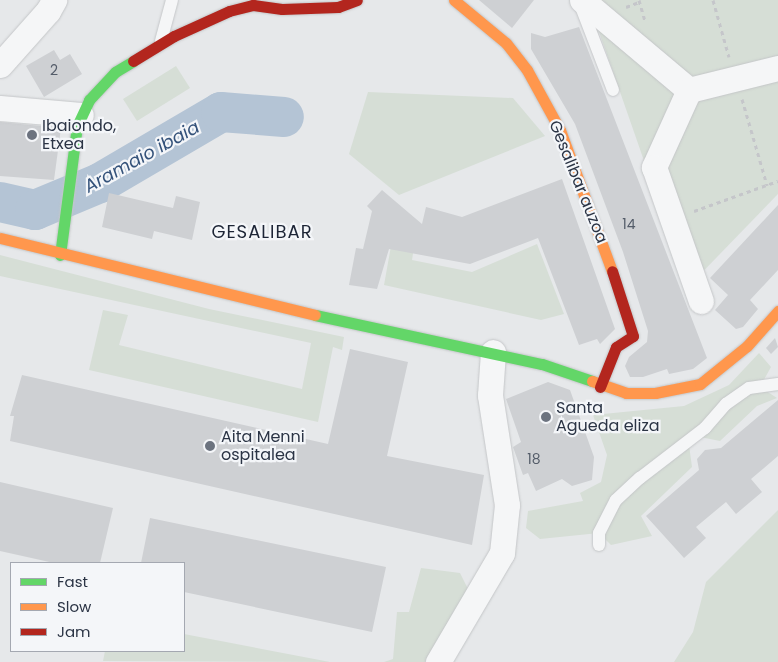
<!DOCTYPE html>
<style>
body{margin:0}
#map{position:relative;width:778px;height:662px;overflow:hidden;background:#e6e8ea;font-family:Poppins,sans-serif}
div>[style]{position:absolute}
.green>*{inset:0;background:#d6ded6}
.river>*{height:40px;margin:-20px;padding:0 20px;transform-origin:20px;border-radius:20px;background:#b4c4d5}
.building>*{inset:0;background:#ced0d3}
.path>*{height:3px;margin-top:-1.5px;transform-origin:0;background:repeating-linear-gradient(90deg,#c5c6ca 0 4px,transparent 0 8px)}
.roads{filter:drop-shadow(0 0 1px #c4c6c8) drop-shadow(0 0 1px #c4c6c8)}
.lane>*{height:12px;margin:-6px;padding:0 6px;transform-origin:6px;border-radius:6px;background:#f5f6f7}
.street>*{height:25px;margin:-12.5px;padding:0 12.5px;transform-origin:12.5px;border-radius:12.5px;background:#f5f6f7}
.fast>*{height:11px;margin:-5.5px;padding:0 5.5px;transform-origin:5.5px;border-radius:5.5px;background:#63d668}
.slow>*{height:11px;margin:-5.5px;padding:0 5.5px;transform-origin:5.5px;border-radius:5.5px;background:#ff974d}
.jam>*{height:11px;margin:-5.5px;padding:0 5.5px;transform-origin:5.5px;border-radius:5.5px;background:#b3261e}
.dots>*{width:14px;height:14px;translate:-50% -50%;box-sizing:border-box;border:2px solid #f4f6f9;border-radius:50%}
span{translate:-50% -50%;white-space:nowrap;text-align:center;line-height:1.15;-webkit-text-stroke:4.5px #f4f6f9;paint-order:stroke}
.number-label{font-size:14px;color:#545c69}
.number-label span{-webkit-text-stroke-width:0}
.poi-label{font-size:16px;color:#2b3445}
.left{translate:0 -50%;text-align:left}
.street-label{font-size:16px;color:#2b3445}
.water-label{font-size:18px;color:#34527a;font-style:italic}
.neighbourhood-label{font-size:18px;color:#1d2536;letter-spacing:1px}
.legend{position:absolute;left:10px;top:562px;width:175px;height:90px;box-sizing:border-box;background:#f4f6f9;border:1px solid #a4a8b1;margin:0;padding:6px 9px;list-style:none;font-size:15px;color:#2b3445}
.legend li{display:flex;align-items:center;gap:10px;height:25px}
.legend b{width:25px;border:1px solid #a4a8b1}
</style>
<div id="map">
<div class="green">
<div style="clip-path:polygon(588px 0,778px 0,778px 194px,688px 287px)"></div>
<div style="clip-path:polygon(176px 66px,190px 88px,137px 121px,123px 99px)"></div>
<div style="clip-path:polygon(368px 92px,513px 98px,545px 136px,399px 195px,349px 154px)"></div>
<div style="clip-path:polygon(393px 235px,414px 247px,412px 260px,472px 272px,537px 244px,564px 314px,541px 320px,384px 285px)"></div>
<div style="clip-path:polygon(0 255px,209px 309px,344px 337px,342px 350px,333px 347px,318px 422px,89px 370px,103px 310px,128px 315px,119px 345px,302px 389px,311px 343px,0 276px)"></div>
<div style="clip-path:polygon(759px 353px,771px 367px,760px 387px,777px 398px,757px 406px,720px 441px,700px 437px,689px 445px,692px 467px,641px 516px,652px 536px,611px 545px,599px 533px,540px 539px,526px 528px,528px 511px,583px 501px,580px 493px,601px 482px,607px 455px,593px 415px,684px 406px,729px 385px)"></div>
<div style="clip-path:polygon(778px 510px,778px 662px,674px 662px,693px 632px,706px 582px)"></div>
<div style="clip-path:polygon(421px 568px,460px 573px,469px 591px,425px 662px,384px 662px,393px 659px,397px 612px,409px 612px)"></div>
<div style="clip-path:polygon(184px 634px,330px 662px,103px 661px,105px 651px,184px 651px)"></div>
</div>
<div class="river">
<div style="left:0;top:202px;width:36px;rotate:13deg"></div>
<div style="left:35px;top:210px;width:70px;rotate:-22.6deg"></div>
<div style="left:100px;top:183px;width:140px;rotate:-30.4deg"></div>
<div style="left:221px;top:112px;width:63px;rotate:4.5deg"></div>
</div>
<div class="building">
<div style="clip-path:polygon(479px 0,534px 0,512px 28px)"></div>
<div style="clip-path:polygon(579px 27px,707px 358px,693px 369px,669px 374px,667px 369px,643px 377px,630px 377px,625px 366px,629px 357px,647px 342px,648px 331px,623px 252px,575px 124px,531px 49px,531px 33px,545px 37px)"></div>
<div style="clip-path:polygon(54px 50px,60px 60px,70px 54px,82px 74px,44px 97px,26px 66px)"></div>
<div style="clip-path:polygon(0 122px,61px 128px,54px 180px,0 176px)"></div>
<div style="clip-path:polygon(562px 179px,615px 329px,600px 344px,597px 339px,579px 345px,538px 238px,470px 264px,389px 249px,377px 289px,349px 285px,356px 248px,363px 249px,372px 211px,367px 206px,382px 190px,422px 224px,426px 207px,462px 217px)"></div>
<div style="clip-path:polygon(109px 193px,173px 208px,176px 196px,200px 202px,192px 240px,154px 231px,152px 239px,102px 227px)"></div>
<div style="clip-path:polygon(778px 205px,778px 270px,750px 300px,758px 309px,743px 327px,736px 329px,715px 310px,728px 295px,710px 278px)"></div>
<div style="clip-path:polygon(775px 338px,778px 347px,771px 354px,766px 348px)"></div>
<div style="clip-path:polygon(350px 349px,408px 362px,387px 456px,484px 475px,472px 545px,10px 441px,14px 416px,10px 416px,22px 375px,328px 444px)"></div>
<div style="clip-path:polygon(548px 382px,570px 390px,594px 457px,592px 480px,572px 486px,562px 479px,536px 491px,528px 473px,523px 475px,513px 447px,521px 442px,506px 399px)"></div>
<div style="clip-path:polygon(778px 400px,778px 456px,751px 479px,762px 492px,736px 514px,726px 502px,696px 527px,706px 538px,684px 558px,646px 516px,699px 470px,697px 459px,705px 450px,721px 448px)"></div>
<div style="clip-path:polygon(0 482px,113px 508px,100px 563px,54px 563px,0 551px)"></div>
<div style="clip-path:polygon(150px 518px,386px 567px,372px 632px,184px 592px,184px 563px,141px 563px)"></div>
</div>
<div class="path">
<div style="left:639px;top:0;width:22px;rotate:74deg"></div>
<div style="left:713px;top:0;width:59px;rotate:74.3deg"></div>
<div style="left:626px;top:7px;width:14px;rotate:-21deg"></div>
<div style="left:742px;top:99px;width:90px;rotate:73.8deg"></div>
<div style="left:694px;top:211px;width:89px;rotate:-19.7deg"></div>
</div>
<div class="roads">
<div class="lane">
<div style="left:580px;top:4px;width:92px;rotate:69deg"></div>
<div style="left:161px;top:41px;width:42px;rotate:-75deg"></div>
<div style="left:599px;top:545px;width:12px;rotate:-90deg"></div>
<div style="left:599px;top:533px;width:37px;rotate:-63deg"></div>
<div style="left:616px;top:500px;width:33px;rotate:-43deg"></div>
<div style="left:640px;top:478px;width:82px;rotate:-37.6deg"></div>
<div style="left:705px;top:428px;width:32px;rotate:-49deg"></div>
<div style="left:726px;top:404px;width:28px;rotate:-35deg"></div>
<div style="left:749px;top:388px;width:29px;rotate:-8deg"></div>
</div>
<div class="street">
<div style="left:582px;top:0;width:140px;rotate:40.1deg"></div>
<div style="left:689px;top:90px;width:92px;rotate:-13.9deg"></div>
<div style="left:0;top:65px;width:72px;rotate:-48.4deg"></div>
<div style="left:48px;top:11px;width:13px;rotate:-61deg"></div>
<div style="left:689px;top:90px;width:85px;rotate:114.4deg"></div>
<div style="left:654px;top:167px;width:142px;rotate:70.7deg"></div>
<div style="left:0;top:108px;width:81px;rotate:4.9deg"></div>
<div style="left:438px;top:662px;width:126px;rotate:-59.6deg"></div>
<div style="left:502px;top:553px;width:48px;rotate:-84.1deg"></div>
<div style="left:507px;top:505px;width:111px;rotate:-98.8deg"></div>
<div style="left:490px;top:395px;width:43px;rotate:-86deg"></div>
</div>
<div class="fast">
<div style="left:60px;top:255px;width:130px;rotate:-82.5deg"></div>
<div style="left:77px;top:126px;width:29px;rotate:-65deg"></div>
<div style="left:89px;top:100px;width:38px;rotate:-47deg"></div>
<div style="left:115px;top:72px;width:21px;rotate:-31deg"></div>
<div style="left:315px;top:315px;width:232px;rotate:12.2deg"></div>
<div style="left:542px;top:364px;width:53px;rotate:18.8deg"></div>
</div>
<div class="slow">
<div style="left:454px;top:0;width:67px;rotate:39.6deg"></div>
<div style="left:506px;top:43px;width:34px;rotate:52deg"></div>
<div style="left:527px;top:70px;width:68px;rotate:61.2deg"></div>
<div style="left:560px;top:130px;width:150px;rotate:69.8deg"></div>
<div style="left:0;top:238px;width:324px;rotate:13.7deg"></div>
<div style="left:592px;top:381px;width:36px;rotate:19deg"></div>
<div style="left:626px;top:393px;width:29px"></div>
<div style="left:655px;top:393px;width:46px;rotate:-11.3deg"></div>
<div style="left:700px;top:384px;width:60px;rotate:-39deg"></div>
<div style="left:747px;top:346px;width:47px;rotate:-48.5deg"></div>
</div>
<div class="jam">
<div style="left:133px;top:61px;width:48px;rotate:-31.4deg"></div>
<div style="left:174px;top:36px;width:60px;rotate:-24.4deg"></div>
<div style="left:229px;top:11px;width:25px;rotate:-14deg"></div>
<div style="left:253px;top:5px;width:29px;rotate:8deg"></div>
<div style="left:282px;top:9px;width:56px;rotate:-2deg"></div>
<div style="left:338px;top:7px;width:20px;rotate:-20deg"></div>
<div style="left:600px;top:387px;width:43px;rotate:-68.2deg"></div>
<div style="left:616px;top:347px;width:20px;rotate:-33deg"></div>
<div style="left:633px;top:336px;width:68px;rotate:-107.9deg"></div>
</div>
</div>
<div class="dots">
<div style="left:32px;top:135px;background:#6c737f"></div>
<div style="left:546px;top:417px;background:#6c737f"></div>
<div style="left:210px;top:446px;background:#6c737f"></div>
</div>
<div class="number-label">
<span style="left:54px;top:70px">2</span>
<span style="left:629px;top:224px">14</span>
<span style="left:534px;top:459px">18</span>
</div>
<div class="poi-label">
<span class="left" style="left:42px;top:135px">Ibaiondo,<br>Etxea</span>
<span class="left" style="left:556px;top:417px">Santa<br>Agueda eliza</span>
<span class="left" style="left:221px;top:446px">Aita Menni<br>ospitalea</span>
</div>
<div class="street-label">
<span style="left:578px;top:182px;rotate:68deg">Gesalibar auzoa</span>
</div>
<div class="water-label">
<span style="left:142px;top:157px;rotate:-29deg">Aramaio ibaia</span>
</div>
<div class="neighbourhood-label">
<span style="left:262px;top:232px">GESALIBAR</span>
</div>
<ul class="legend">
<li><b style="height:6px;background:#63d668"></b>Fast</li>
<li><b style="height:6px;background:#ff974d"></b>Slow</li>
<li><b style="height:6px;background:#b3261e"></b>Jam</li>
</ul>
</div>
